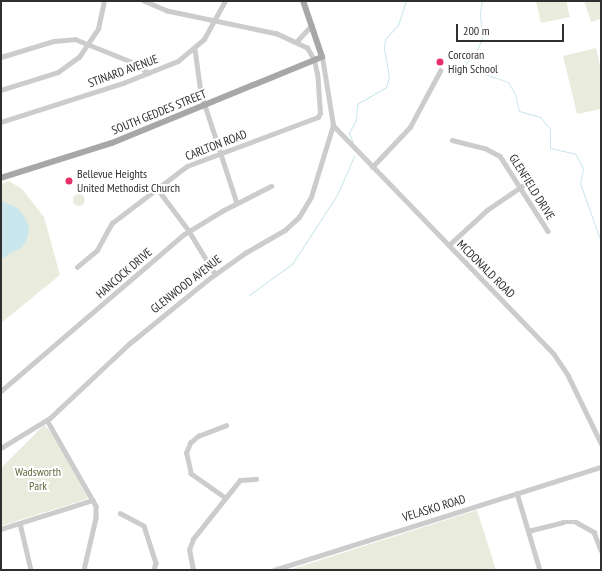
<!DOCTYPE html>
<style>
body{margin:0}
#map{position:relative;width:602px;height:571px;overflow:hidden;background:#fff;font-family:"PT Sans Narrow",sans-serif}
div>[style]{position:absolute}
.green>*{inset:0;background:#e9ecdd}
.round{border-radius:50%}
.water>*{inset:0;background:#c9e7ec}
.stream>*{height:1px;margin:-0.5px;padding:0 0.5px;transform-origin:0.5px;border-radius:0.5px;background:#c9e7ec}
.minor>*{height:4.5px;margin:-2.25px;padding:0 2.25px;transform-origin:2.25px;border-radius:2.25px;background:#ccc}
.major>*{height:5.5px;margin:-2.75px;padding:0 2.75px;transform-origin:2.75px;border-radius:2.75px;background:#a7a7a7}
.dots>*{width:11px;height:11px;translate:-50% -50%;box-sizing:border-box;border:2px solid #fff;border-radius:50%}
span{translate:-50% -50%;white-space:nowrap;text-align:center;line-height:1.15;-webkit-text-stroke:4px #fff;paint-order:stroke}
.poi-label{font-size:12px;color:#2f2f2f}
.left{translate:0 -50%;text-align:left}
.street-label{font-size:12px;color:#2f2f2f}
.park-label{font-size:12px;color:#5d6b3b}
.frame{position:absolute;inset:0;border:2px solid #2f2f2f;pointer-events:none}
.scale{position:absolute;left:456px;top:24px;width:108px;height:18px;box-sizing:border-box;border:2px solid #2f2f2f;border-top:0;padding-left:5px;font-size:12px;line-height:14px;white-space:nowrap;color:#2f2f2f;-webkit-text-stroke:3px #fff;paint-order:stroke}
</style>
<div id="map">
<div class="green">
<div style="clip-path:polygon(536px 1px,566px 1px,570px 17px,541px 23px)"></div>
<div style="clip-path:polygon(584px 1px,601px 1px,601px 19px,591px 22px)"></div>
<div style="clip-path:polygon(596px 48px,601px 70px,601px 109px,577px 114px,563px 56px)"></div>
<div style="clip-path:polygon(9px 181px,22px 189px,44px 217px,60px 275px,1px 323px,1px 184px)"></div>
<div class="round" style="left:73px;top:194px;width:12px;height:12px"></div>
<div style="clip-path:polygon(44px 425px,52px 433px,88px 497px,87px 499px,1px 526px,1px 468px)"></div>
<div style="clip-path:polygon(477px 510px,496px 570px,289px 570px)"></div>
</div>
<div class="water">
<div style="clip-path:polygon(1px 201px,18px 208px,27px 221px,29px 230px,27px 239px,22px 247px,1px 259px)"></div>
</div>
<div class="stream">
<div style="left:482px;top:1px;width:11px;rotate:100deg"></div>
<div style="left:480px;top:12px;width:26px;rotate:86deg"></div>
<div style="left:482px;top:38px;width:13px;rotate:113deg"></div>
<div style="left:477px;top:50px;width:17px;rotate:130deg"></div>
<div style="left:466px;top:63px;width:5px;rotate:90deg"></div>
<div style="left:466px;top:68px;width:44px;rotate:18.4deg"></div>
<div style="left:508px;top:82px;width:14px;rotate:60deg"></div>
<div style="left:515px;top:94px;width:17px;rotate:77deg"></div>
<div style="left:519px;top:111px;width:22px;rotate:16deg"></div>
<div style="left:540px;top:117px;width:16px;rotate:50deg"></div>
<div style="left:550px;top:129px;width:19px;rotate:90deg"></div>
<div style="left:550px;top:148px;width:26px;rotate:13deg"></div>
<div style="left:575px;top:154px;width:4px;rotate:56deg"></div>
<div style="left:577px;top:157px;width:13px;rotate:61deg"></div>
<div style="left:583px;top:168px;width:15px;rotate:101deg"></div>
<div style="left:580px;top:183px;width:63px;rotate:70.4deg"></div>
<div style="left:353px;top:143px;width:11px;rotate:-112deg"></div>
<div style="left:349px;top:133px;width:15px;rotate:-62deg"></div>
<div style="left:356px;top:120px;width:16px;rotate:-86deg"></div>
<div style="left:357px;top:104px;width:34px;rotate:-30deg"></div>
<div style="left:386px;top:87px;width:10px;rotate:-73deg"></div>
<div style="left:389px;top:77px;width:28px;rotate:-100deg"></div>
<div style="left:384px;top:49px;width:10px;rotate:-84deg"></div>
<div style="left:385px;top:39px;width:19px;rotate:-47deg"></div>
<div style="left:398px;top:25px;width:25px;rotate:-72deg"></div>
<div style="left:249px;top:295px;width:53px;rotate:-35.8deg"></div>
<div style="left:292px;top:264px;width:82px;rotate:-56.9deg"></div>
<div style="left:337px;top:195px;width:43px;rotate:-66.4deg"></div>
</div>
<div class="minor">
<div style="left:296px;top:42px;width:23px;rotate:-47deg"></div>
<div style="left:195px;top:49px;width:44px;rotate:82.2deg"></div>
<div style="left:201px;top:93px;width:116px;rotate:71.9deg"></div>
<div style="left:1px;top:57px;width:55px;rotate:-16.8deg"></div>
<div style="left:54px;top:41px;width:21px;rotate:-5deg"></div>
<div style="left:75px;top:39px;width:67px;rotate:22deg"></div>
<div style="left:137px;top:64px;width:14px;rotate:39deg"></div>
<div style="left:1px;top:90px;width:60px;rotate:-17.5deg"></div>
<div style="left:58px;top:72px;width:26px;rotate:-36deg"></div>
<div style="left:79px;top:57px;width:34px;rotate:-56deg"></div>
<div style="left:98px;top:29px;width:29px;rotate:-78deg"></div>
<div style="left:1px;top:122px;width:128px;rotate:-17.7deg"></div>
<div style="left:123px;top:83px;width:59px;rotate:-21.8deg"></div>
<div style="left:178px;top:61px;width:34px;rotate:-40deg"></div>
<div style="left:204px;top:39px;width:43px;rotate:-61.1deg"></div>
<div style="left:333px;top:125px;width:318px;rotate:46deg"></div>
<div style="left:554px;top:354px;width:25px;rotate:56deg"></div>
<div style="left:568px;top:375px;width:76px;rotate:64.1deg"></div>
<div style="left:452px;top:140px;width:34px;rotate:14deg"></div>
<div style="left:485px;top:148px;width:17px;rotate:28deg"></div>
<div style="left:500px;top:156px;width:89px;rotate:57.4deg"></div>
<div style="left:372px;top:167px;width:55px;rotate:-46.5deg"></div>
<div style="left:410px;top:127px;width:64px;rotate:-61.8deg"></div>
<div style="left:157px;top:188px;width:54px;rotate:53.3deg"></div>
<div style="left:189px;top:231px;width:50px;rotate:58.8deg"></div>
<div style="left:449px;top:245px;width:52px;rotate:-42.6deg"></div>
<div style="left:487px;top:210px;width:42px;rotate:-34.4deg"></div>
<div style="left:77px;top:267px;width:26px;rotate:-40deg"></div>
<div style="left:97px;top:250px;width:31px;rotate:-61deg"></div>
<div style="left:112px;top:223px;width:94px;rotate:-37.2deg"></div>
<div style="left:187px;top:166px;width:140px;rotate:-20.5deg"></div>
<div style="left:318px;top:117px;width:4px;rotate:-63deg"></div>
<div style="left:320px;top:113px;width:39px;rotate:-94deg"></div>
<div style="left:317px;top:74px;width:14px;rotate:-102deg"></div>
<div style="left:314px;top:60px;width:14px;rotate:-120deg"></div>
<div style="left:307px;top:48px;width:33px;rotate:-155deg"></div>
<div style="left:277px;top:34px;width:112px;rotate:-168.2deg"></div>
<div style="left:167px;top:11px;width:25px;rotate:-157deg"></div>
<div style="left:1px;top:391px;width:240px;rotate:-40.6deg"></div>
<div style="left:183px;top:235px;width:46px;rotate:-31.6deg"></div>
<div style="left:222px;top:211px;width:55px;rotate:-27deg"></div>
<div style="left:47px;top:420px;width:99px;rotate:60.3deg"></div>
<div style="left:96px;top:506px;width:12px;rotate:90deg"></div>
<div style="left:96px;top:518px;width:53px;rotate:103deg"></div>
<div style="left:1px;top:448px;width:57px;rotate:-31.5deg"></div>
<div style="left:50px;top:418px;width:110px;rotate:-43.2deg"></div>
<div style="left:130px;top:343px;width:103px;rotate:-39.1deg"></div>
<div style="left:210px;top:278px;width:43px;rotate:-35.5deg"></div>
<div style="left:245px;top:253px;width:46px;rotate:-29.9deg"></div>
<div style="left:285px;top:230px;width:19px;rotate:-43deg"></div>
<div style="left:299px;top:217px;width:23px;rotate:-59deg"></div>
<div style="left:311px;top:197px;width:75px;rotate:-73deg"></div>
<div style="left:333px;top:125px;width:69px;rotate:-99.2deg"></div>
<div style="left:517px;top:493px;width:80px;rotate:73.4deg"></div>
<div style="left:225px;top:498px;width:42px;rotate:-144.8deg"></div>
<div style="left:191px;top:474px;width:22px;rotate:-103deg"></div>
<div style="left:186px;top:453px;width:11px;rotate:-68deg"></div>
<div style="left:190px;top:443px;width:11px;rotate:-41deg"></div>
<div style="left:198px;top:436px;width:30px;rotate:-21deg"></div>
<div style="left:120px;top:513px;width:27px;rotate:28deg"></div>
<div style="left:144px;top:526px;width:39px;rotate:72deg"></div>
<div style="left:156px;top:563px;width:7px;rotate:106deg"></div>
<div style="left:20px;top:523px;width:48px;rotate:76.8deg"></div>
<div style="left:1px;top:529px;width:96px;rotate:-17.5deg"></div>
<div style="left:528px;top:531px;width:36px;rotate:-14deg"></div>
<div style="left:563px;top:522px;width:13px"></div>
<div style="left:576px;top:522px;width:21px;rotate:29deg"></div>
<div style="left:594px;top:532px;width:19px;rotate:69deg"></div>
<div style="left:193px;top:570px;width:20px;rotate:-101deg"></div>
<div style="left:189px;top:550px;width:12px;rotate:-70deg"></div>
<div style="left:193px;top:539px;width:75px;rotate:-51.5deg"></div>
<div style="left:240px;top:480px;width:16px;rotate:-4deg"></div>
<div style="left:274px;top:570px;width:343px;rotate:-17.5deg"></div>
</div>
<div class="major">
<div style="left:1px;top:178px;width:116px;rotate:-17.5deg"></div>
<div style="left:112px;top:143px;width:227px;rotate:-22.3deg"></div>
<div style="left:322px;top:57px;width:59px;rotate:-108.7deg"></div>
</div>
<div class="dots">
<div style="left:440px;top:62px;background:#e72f68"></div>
<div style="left:69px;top:181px;background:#e72f68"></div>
</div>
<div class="poi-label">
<span class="left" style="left:448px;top:62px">Corcoran<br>High School</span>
<span class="left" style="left:77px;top:181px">Bellevue Heights<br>United Methodist Church</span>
</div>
<div class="street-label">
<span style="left:123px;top:71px;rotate:-20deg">STINARD AVENUE</span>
<span style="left:159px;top:112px;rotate:-22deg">SOUTH GEDDES STREET</span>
<span style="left:216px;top:145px;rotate:-21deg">CARLTON ROAD</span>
<span style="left:532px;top:187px;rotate:58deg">GLENFIELD DRIVE</span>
<span style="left:486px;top:269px;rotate:45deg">MCDONALD ROAD</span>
<span style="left:124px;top:273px;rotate:-41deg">HANCOCK DRIVE</span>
<span style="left:186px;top:284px;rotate:-38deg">GLENWOOD AVENUE</span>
<span style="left:434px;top:508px;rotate:-17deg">VELASKO ROAD</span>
</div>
<div class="park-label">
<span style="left:38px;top:479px">Wadsworth<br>Park</span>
</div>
<div class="frame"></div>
<div class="scale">200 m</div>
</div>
